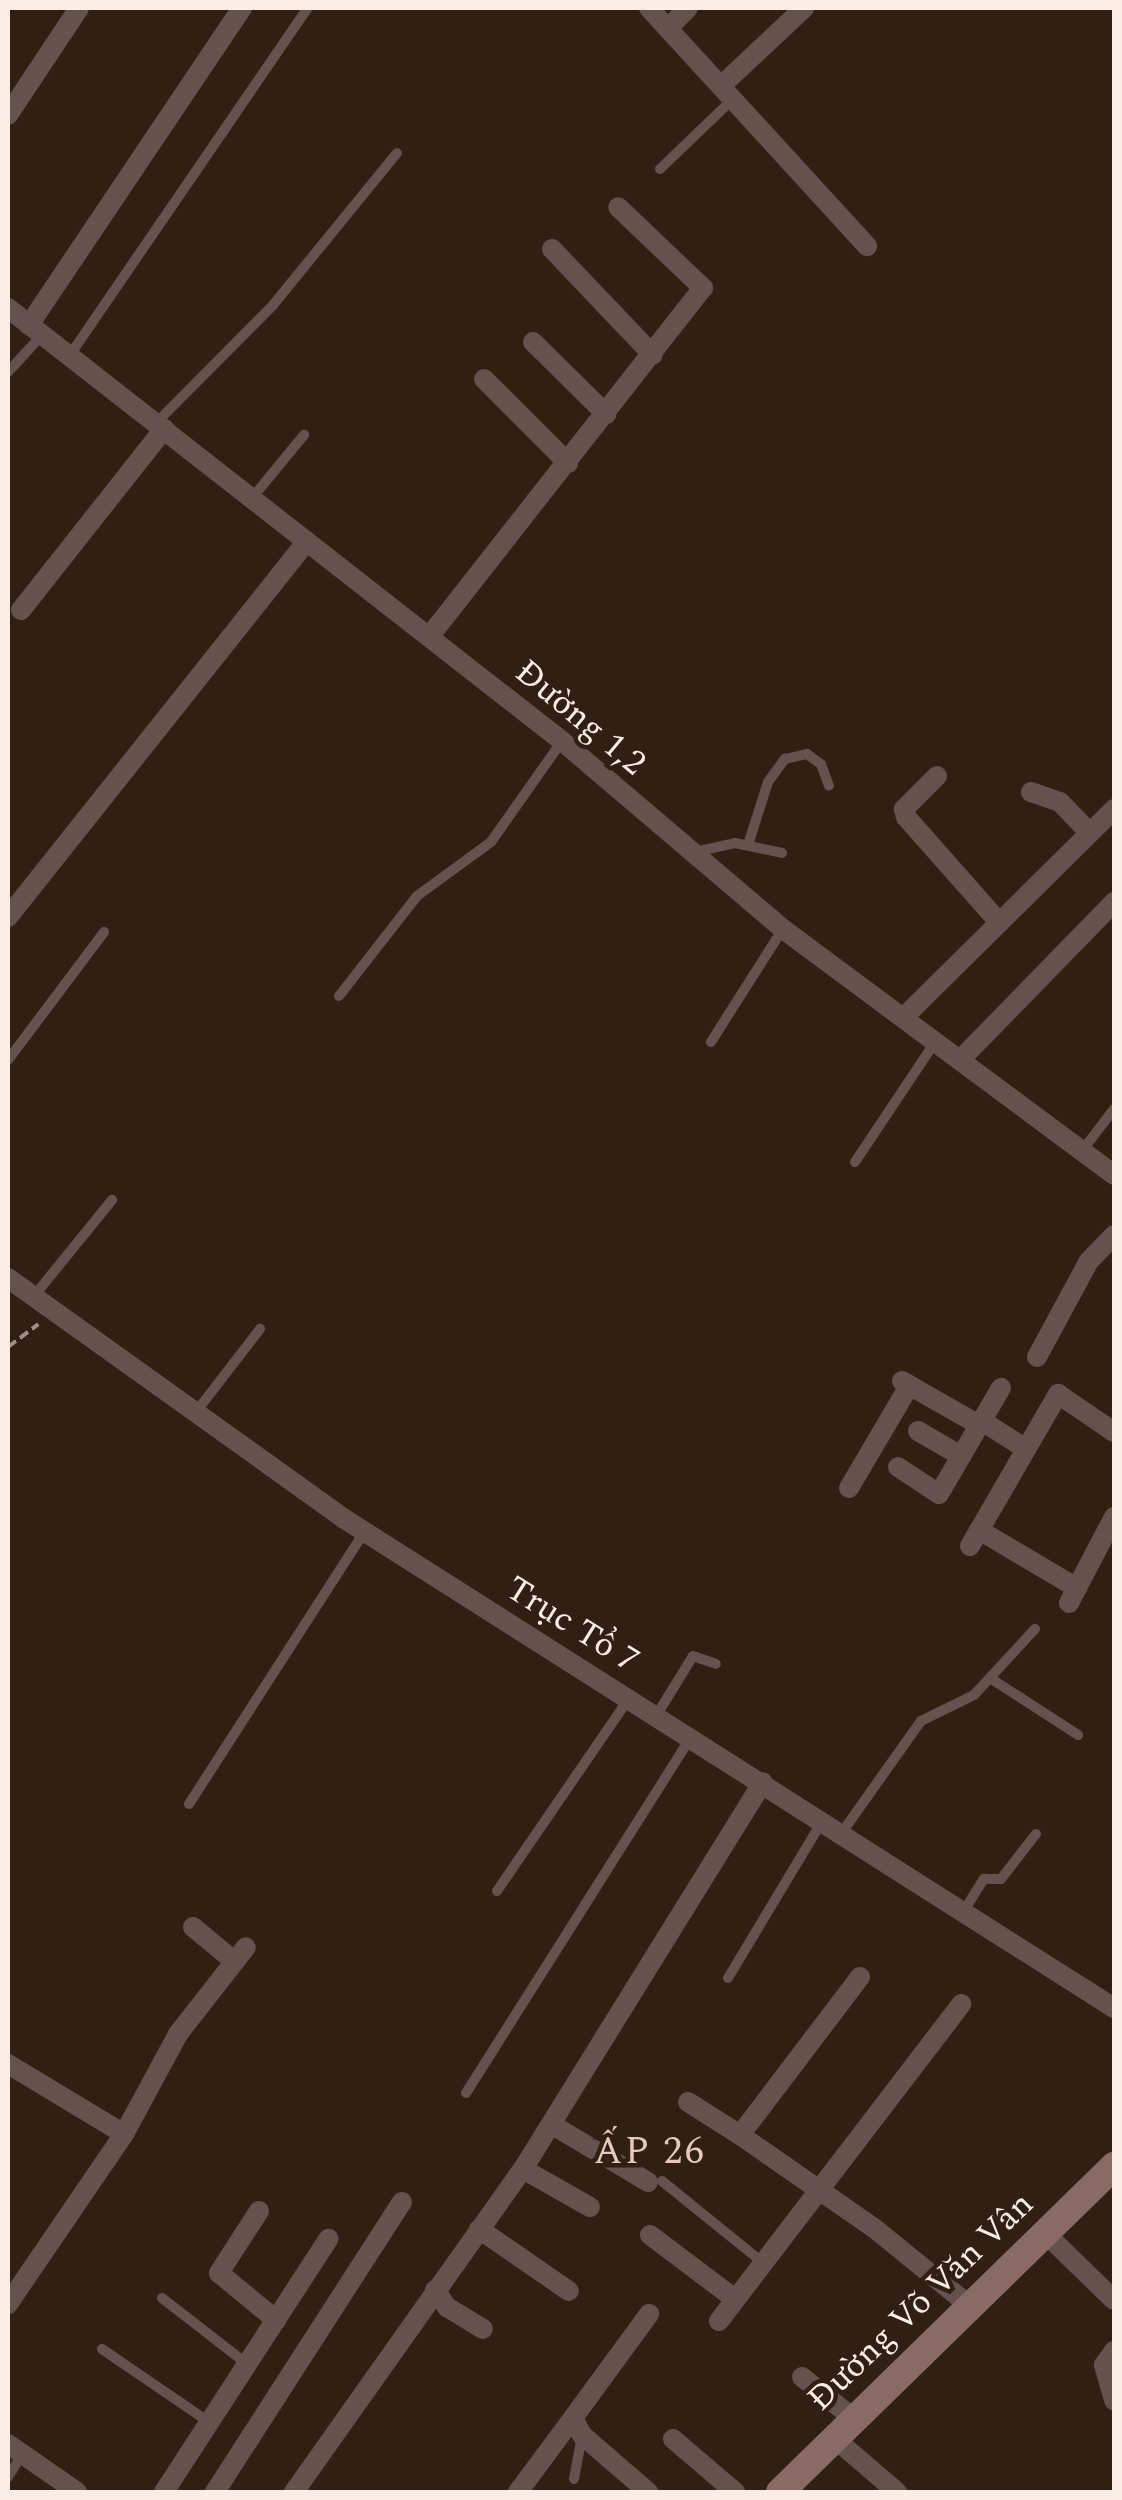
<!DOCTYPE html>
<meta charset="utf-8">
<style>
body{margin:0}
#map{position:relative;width:1122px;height:2500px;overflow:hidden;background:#321f13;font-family:Spectral,serif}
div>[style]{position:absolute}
.path>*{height:4px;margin-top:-2px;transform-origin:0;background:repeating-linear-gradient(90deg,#9e8e84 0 10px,transparent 0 15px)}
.lane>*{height:10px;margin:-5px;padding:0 5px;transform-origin:5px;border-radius:5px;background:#64524f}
.street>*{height:20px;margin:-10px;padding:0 10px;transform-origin:10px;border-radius:10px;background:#64524f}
.secondary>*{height:28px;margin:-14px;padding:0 14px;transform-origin:14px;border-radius:14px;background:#886b66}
span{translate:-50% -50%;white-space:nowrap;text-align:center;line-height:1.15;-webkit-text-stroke:9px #321f13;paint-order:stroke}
.street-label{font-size:35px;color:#faede5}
.neighbourhood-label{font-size:38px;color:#e4caba;letter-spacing:2.5px}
.frame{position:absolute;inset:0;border:10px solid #faede5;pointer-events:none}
</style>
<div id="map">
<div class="path">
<div style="left:8px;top:1347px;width:38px;rotate:-37deg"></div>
</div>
<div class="lane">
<div style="left:660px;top:169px;width:103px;rotate:-43.8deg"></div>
<div style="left:70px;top:355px;width:421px;rotate:-55.6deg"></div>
<div style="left:8px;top:372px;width:50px;rotate:-47.4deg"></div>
<div style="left:156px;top:423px;width:166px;rotate:-45.2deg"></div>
<div style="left:273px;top:305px;width:196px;rotate:-50.8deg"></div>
<div style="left:252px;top:498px;width:82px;rotate:-50.5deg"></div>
<div style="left:748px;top:845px;width:66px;rotate:-72.4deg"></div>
<div style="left:768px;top:782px;width:29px;rotate:-54deg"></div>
<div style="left:785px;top:759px;width:23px;rotate:-13deg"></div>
<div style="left:807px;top:754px;width:17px;rotate:36deg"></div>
<div style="left:821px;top:764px;width:23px;rotate:70deg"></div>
<div style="left:690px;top:853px;width:46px;rotate:-12.5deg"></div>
<div style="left:735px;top:843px;width:48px;rotate:12deg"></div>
<div style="left:339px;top:996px;width:127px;rotate:-52deg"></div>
<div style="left:417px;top:896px;width:92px;rotate:-36.1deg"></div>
<div style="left:491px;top:842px;width:123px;rotate:-54.9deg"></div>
<div style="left:711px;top:1042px;width:133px;rotate:-57.6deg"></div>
<div style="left:8px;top:1060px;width:160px;rotate:-53.1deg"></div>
<div style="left:1082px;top:1151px;width:53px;rotate:-52.7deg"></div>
<div style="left:855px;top:1162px;width:144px;rotate:-56.3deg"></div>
<div style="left:34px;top:1296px;width:124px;rotate:-50.9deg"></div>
<div style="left:196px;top:1412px;width:105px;rotate:-52.4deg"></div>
<div style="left:990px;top:1678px;width:105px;rotate:32.9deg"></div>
<div style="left:656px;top:1716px;width:70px;rotate:-58.3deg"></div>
<div style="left:693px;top:1656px;width:24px;rotate:19deg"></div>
<div style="left:189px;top:1804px;width:323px;rotate:-57.2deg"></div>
<div style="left:843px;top:1831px;width:135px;rotate:-54.7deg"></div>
<div style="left:921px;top:1721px;width:59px;rotate:-26.1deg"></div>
<div style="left:974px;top:1695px;width:90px;rotate:-47.3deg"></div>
<div style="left:497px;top:1891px;width:232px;rotate:-55.6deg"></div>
<div style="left:965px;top:1909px;width:36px;rotate:-58deg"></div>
<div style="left:984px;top:1879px;width:17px"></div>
<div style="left:1001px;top:1879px;width:57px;rotate:-52.1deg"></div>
<div style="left:728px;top:1978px;width:184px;rotate:-59deg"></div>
<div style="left:466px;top:2093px;width:420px;rotate:-57.7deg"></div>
<div style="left:662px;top:2181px;width:129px;rotate:39deg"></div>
<div style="left:162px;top:2298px;width:108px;rotate:37.8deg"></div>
<div style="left:102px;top:2349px;width:130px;rotate:34.3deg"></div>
<div style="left:8px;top:2477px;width:26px;rotate:-58deg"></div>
<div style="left:574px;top:2479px;width:44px;rotate:-79.5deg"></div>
</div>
<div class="street">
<div style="left:649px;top:8px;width:323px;rotate:47.5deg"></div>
<div style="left:668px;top:28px;width:28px;rotate:-45deg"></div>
<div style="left:721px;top:86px;width:114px;rotate:-43.2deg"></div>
<div style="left:8px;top:115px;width:128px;rotate:-56.4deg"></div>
<div style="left:552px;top:249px;width:146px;rotate:46.4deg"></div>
<div style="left:8px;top:308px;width:703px;rotate:38.01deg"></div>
<div style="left:562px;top:741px;width:290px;rotate:40.4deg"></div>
<div style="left:783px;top:929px;width:412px;rotate:36.6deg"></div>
<div style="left:29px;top:325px;width:382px;rotate:-56.1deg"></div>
<div style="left:533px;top:342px;width:103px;rotate:44.6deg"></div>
<div style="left:484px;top:379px;width:119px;rotate:45deg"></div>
<div style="left:21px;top:610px;width:231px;rotate:-51.7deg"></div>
<div style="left:429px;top:637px;width:444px;rotate:-51.9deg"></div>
<div style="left:703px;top:288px;width:117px;rotate:-136.4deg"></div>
<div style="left:937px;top:776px;width:47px;rotate:135deg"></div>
<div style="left:904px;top:809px;width:8px;rotate:76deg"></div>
<div style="left:906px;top:817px;width:140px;rotate:48.5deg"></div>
<div style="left:1031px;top:792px;width:31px;rotate:19deg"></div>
<div style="left:1060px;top:802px;width:42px;rotate:46deg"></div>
<div style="left:8px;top:917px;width:480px;rotate:-51.5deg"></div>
<div style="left:903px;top:1018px;width:297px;rotate:-44.7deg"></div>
<div style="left:960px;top:1060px;width:221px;rotate:-45.7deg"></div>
<div style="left:8px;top:1278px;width:412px;rotate:35.6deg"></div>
<div style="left:343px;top:1518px;width:914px;rotate:32.44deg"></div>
<div style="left:1037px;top:1357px;width:109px;rotate:-61.6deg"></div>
<div style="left:1089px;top:1261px;width:36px;rotate:-46deg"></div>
<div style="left:902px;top:1381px;width:89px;rotate:29.7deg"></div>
<div style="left:982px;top:1421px;width:49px;rotate:32.4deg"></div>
<div style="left:918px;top:1431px;width:50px;rotate:30.2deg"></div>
<div style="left:898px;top:1467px;width:49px;rotate:33.4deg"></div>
<div style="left:939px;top:1494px;width:123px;rotate:-59.7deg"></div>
<div style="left:849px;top:1488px;width:118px;rotate:-59.5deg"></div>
<div style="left:979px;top:1530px;width:114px;rotate:30.6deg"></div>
<div style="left:970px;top:1546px;width:176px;rotate:-59.9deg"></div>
<div style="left:1058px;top:1394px;width:68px;rotate:34.2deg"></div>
<div style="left:1069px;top:1603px;width:97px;rotate:-62.4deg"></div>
<div style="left:193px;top:1927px;width:53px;rotate:39.7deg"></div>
<div style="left:860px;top:1977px;width:198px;rotate:127.2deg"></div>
<div style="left:740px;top:2135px;width:163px;rotate:34.8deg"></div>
<div style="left:874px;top:2228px;width:124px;rotate:39.1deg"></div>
<div style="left:8px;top:2064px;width:135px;rotate:31.1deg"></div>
<div style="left:688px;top:2102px;width:62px;rotate:32.4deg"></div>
<div style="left:551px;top:2124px;width:113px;rotate:30.9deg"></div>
<div style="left:523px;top:2169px;width:77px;rotate:29.6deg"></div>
<div style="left:259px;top:2211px;width:74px;rotate:122.8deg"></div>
<div style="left:219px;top:2273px;width:74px;rotate:39.5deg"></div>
<div style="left:479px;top:2229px;width:109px;rotate:34.6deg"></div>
<div style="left:1045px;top:2233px;width:96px;rotate:44.2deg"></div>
<div style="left:650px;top:2235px;width:106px;rotate:37deg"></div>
<div style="left:435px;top:2290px;width:21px;rotate:55deg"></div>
<div style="left:447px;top:2307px;width:42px;rotate:31.4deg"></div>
<div style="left:8px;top:2304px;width:206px;rotate:-55.7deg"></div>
<div style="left:124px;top:2134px;width:114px;rotate:-61.6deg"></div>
<div style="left:178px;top:2034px;width:110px;rotate:-52deg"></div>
<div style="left:719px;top:2321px;width:399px;rotate:-52.6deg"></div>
<div style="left:1114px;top:2351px;width:17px;rotate:126deg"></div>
<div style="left:1104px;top:2365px;width:37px;rotate:74deg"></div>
<div style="left:802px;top:2377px;width:67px;rotate:38.9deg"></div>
<div style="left:834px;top:2438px;width:83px;rotate:40.6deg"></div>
<div style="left:673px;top:2439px;width:82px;rotate:40.5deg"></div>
<div style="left:8px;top:2444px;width:84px;rotate:34.8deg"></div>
<div style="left:164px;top:2492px;width:302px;rotate:-57deg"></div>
<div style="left:215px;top:2492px;width:345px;rotate:-57.2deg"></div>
<div style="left:294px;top:2492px;width:396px;rotate:-54.7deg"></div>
<div style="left:523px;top:2169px;width:455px;rotate:-58.2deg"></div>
<div style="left:518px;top:2492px;width:92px;rotate:-53.4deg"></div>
<div style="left:648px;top:2492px;width:87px;rotate:-139.2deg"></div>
<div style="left:582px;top:2435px;width:19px;rotate:-118deg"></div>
<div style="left:573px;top:2418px;width:129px;rotate:-53.8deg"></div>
</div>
<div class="secondary">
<div style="left:780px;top:2492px;width:467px;rotate:-44.3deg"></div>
</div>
<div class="street-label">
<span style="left:580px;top:718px;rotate:40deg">Đường 1,2</span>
<span style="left:572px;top:1625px;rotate:32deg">Trục Tổ 7</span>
<span style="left:921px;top:2302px;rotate:-44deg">Đường Võ Văn Vân</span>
</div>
<div class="neighbourhood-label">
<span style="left:650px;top:2153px">ẤP 26</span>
</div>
<div class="frame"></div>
</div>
